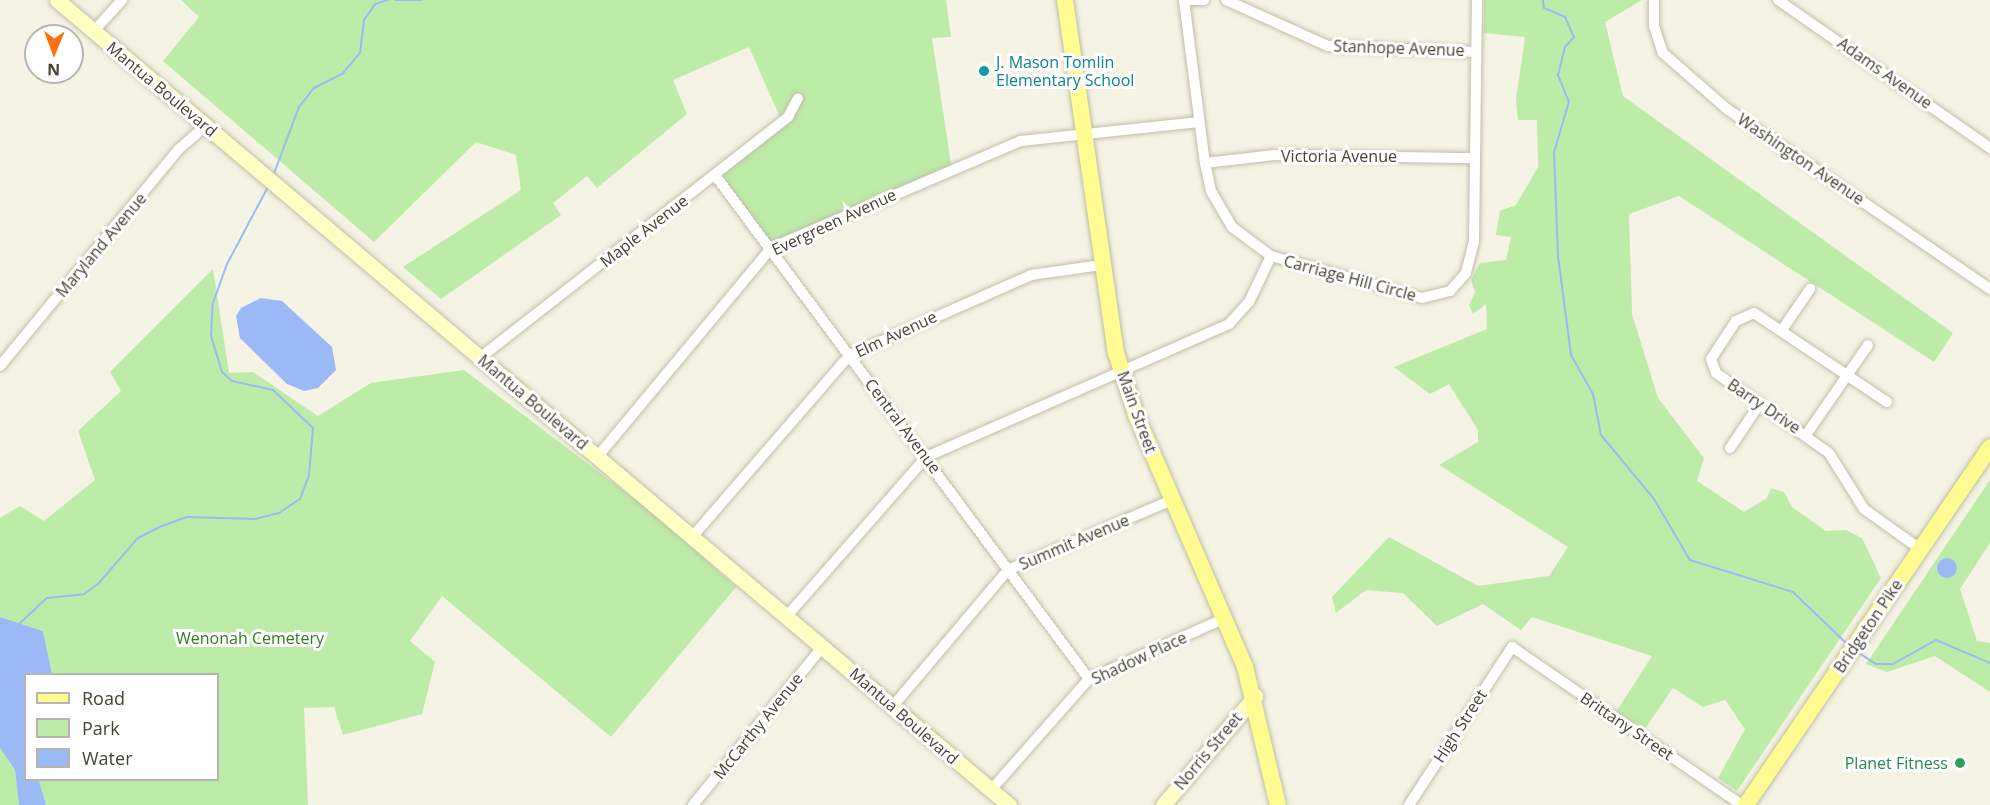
<!DOCTYPE html>
<style>
body{margin:0}
#map{position:relative;width:1990px;height:805px;overflow:hidden;background:#f4f3e4;font-family:"Open Sans",sans-serif}
div>[style]{position:absolute}
.green>*{inset:0;background:#bceca8}
.water>*{inset:0;background:#9ab9f6}
.round{border-radius:50%}
.stream>*{height:2px;margin:-1px;padding:0 1px;transform-origin:1px;border-radius:1px;background:#9ab9f6}
.roads{filter:drop-shadow(0 0 2px #c0bda6) drop-shadow(0 0 2px #c0bda6)}
.street>*{height:10px;margin:-5px;padding:0 5px;transform-origin:5px;border-radius:5px;background:#fff}
.secondary>*{height:15px;margin:-7.5px;padding:0 7.5px;transform-origin:7.5px;border-radius:7.5px;background:#feffc2}
.primary>*{height:16px;margin:-8px;padding:0 8px;transform-origin:8px;border-radius:8px;background:#fffb91}
.dots>*{width:16px;height:16px;translate:-50% -50%;box-sizing:border-box;border:3px solid #fff;border-radius:50%}
span{translate:-50% -50%;white-space:nowrap;text-align:center;line-height:1.15;-webkit-text-stroke:6px #fff;paint-order:stroke}
.street-label{font-size:16px;color:#464333}
.culture-label{font-size:16px;color:#0d838f}
.left{translate:0 -50%;text-align:left}
.park-label{font-size:16px;color:#2d7d22}
.leisure-label{font-size:16px;color:#27864d}
.right{translate:-100% -50%;text-align:right}
.legend{position:absolute;left:24px;top:673px;width:195px;height:108px;box-sizing:border-box;background:#fff;border:2px solid #b5b4ad;margin:0;padding:8px 10px;list-style:none;font-size:18px;color:#464333}
.legend li{display:flex;align-items:center;gap:12px;height:30px}
.legend b{width:30px;border:2px solid #b5b4ad}
.north{position:absolute;left:24px;top:24px;width:60px;height:60px;box-sizing:border-box;background:#fff;border:2px solid #b5b4ad;border-radius:50%;rotate:181deg;font-size:16px;font-weight:700;line-height:24px;text-align:center;color:#464333}
.north::after{content:'';display:block;margin:auto;width:21px;height:27px;background:#ff700f;clip-path:polygon(50% 0,100% 100%,50% 72%,0 100%)}
</style>
<div id="map">
<div class="green">
<div style="clip-path:polygon(181px 0,946px 0,951px 37px,932px 38px,952px 171px,772px 253px,718px 177px,783px 124px,749px 47px,673px 80px,687px 114px,597px 188px,587px 176px,553px 203px,561px 215px,441px 299px,403px 267px,521px 190px,516px 155px,476px 142px,374px 242px,163px 61px,199px 17px)"></div>
<div style="clip-path:polygon(1484px 0,1642px 0,1605px 22px,1623px 96px,1953px 333px,1934px 362px,1679px 196px,1629px 214px,1632px 314px,1658px 398px,1704px 458px,1697px 481px,1744px 512px,1767px 498px,1771px 488px,1784px 492px,1792px 507px,1826px 531px,1846px 530px,1862px 538px,1881px 578px,1737px 791px,1718px 778px,1745px 729px,1725px 700px,1703px 707px,1673px 688px,1645px 729px,1616px 712px,1652px 656px,1532px 617px,1521px 630px,1483px 604px,1437px 626px,1403px 593px,1366px 590px,1336px 613px,1332px 597px,1389px 537px,1478px 586px,1549px 576px,1568px 547px,1439px 465px,1478px 442px,1478px 430px,1449px 384px,1430px 394px,1394px 367px,1487px 329px,1486px 304px,1473px 314px,1469px 305px,1475px 292px,1471px 280px,1480px 263px,1506px 260px,1511px 237px,1496px 235px,1500px 211px,1516px 205px,1538px 167px,1537px 120px,1518px 120px,1516px 100px,1525px 37px,1484px 33px)"></div>
<div style="clip-path:polygon(213px 269px,229px 373px,253px 372px,318px 416px,371px 383px,464px 370px,649px 510px,736px 587px,611px 737px,442px 596px,410px 641px,435px 662px,422px 714px,343px 735px,334px 707px,304px 708px,308px 805px,46px 805px,39px 780px,218px 780px,218px 674px,52px 674px,43px 631px,0 617px,0 518px,20px 506px,44px 521px,95px 480px,78px 431px,121px 391px,110px 372px)"></div>
<div style="clip-path:polygon(1990px 480px,1990px 543px,1960px 589px,1977px 641px,1990px 643px,1990px 692px,1935px 656px,1887px 672px,1866px 664px)"></div>
<div style="clip-path:polygon(0 748px,15px 770px,19px 805px,0 805px)"></div>
</div>
<div class="water">
<div style="clip-path:polygon(261px 298px,282px 301px,332px 347px,336px 370px,318px 388px,304px 391px,287px 384px,240px 338px,236px 316px,241px 308px)"></div>
<div class="round" style="left:1937px;top:558px;width:20px;height:20px"></div>
<div style="clip-path:polygon(0 617px,43px 631px,52px 674px,26px 674px,26px 780px,39px 780px,46px 805px,19px 805px,15px 770px,0 748px)"></div>
</div>
<div class="stream">
<div style="left:395px;top:0;width:27px"></div>
<div style="left:1543px;top:0;width:8px;rotate:83deg"></div>
<div style="left:1544px;top:8px;width:23px;rotate:23deg"></div>
<div style="left:1565px;top:17px;width:22px;rotate:66deg"></div>
<div style="left:1574px;top:37px;width:13px;rotate:132deg"></div>
<div style="left:1565px;top:47px;width:29px;rotate:104deg"></div>
<div style="left:1558px;top:75px;width:29px;rotate:68deg"></div>
<div style="left:1569px;top:102px;width:52px;rotate:106.7deg"></div>
<div style="left:1554px;top:152px;width:104px;rotate:87.8deg"></div>
<div style="left:1558px;top:256px;width:100px;rotate:82.5deg"></div>
<div style="left:1571px;top:355px;width:45px;rotate:60.6deg"></div>
<div style="left:1593px;top:394px;width:42px;rotate:79deg"></div>
<div style="left:1601px;top:435px;width:83px;rotate:50.4deg"></div>
<div style="left:1654px;top:499px;width:71px;rotate:59.5deg"></div>
<div style="left:1690px;top:560px;width:108px;rotate:17.3deg"></div>
<div style="left:1793px;top:592px;width:75px;rotate:43.9deg"></div>
<div style="left:273px;top:176px;width:74px;rotate:-69.4deg"></div>
<div style="left:299px;top:107px;width:24px;rotate:-52deg"></div>
<div style="left:314px;top:88px;width:33px;rotate:-27deg"></div>
<div style="left:343px;top:73px;width:26px;rotate:-50deg"></div>
<div style="left:360px;top:53px;width:33px;rotate:-83deg"></div>
<div style="left:364px;top:20px;width:19px;rotate:-55deg"></div>
<div style="left:375px;top:4px;width:14px;rotate:-17deg"></div>
<div style="left:19px;top:624px;width:38px;rotate:-43deg"></div>
<div style="left:47px;top:598px;width:37px;rotate:-6deg"></div>
<div style="left:84px;top:594px;width:17px;rotate:-36deg"></div>
<div style="left:98px;top:584px;width:61px;rotate:-49deg"></div>
<div style="left:138px;top:538px;width:27px;rotate:-27deg"></div>
<div style="left:162px;top:526px;width:27px;rotate:-20deg"></div>
<div style="left:187px;top:517px;width:68px;rotate:1.7deg"></div>
<div style="left:255px;top:519px;width:25px;rotate:-14deg"></div>
<div style="left:279px;top:513px;width:25px;rotate:-34deg"></div>
<div style="left:300px;top:499px;width:26px;rotate:-69deg"></div>
<div style="left:309px;top:475px;width:47px;rotate:-85.1deg"></div>
<div style="left:313px;top:428px;width:55px;rotate:-136.5deg"></div>
<div style="left:273px;top:390px;width:42px;rotate:-167.6deg"></div>
<div style="left:232px;top:381px;width:13px;rotate:-138deg"></div>
<div style="left:222px;top:372px;width:38px;rotate:-107deg"></div>
<div style="left:211px;top:336px;width:33px;rotate:-87deg"></div>
<div style="left:213px;top:303px;width:41px;rotate:-70.3deg"></div>
<div style="left:227px;top:264px;width:87px;rotate:-62deg"></div>
<div style="left:1859px;top:653px;width:20px;rotate:33deg"></div>
<div style="left:1876px;top:664px;width:17px"></div>
<div style="left:1893px;top:664px;width:49px;rotate:-29.2deg"></div>
<div style="left:1936px;top:640px;width:59px;rotate:23.1deg"></div>
</div>
<div class="roads">
<div class="street">
<div style="left:1184px;top:0;width:164px;rotate:82.7deg"></div>
<div style="left:1205px;top:163px;width:29px;rotate:78deg"></div>
<div style="left:1211px;top:191px;width:42px;rotate:59.7deg"></div>
<div style="left:1232px;top:227px;width:49px;rotate:36.6deg"></div>
<div style="left:1271px;top:256px;width:157px;rotate:15.5deg"></div>
<div style="left:1422px;top:298px;width:29px;rotate:-14deg"></div>
<div style="left:1450px;top:291px;width:24px;rotate:-48deg"></div>
<div style="left:1466px;top:273px;width:32px;rotate:-76deg"></div>
<div style="left:1474px;top:242px;width:242px;rotate:-89.3deg"></div>
<div style="left:1184px;top:0;width:20px"></div>
<div style="left:1226px;top:0;width:112px;rotate:24.3deg"></div>
<div style="left:1328px;top:46px;width:148px;rotate:2.3deg"></div>
<div style="left:1654px;top:0;width:26px;rotate:90deg"></div>
<div style="left:1654px;top:26px;width:28px;rotate:72deg"></div>
<div style="left:1663px;top:53px;width:85px;rotate:41.2deg"></div>
<div style="left:1727px;top:109px;width:319px;rotate:34.4deg"></div>
<div style="left:1778px;top:0;width:259px;rotate:34.9deg"></div>
<div style="left:94px;top:31px;width:42px;rotate:-47.9deg"></div>
<div style="left:1205px;top:163px;width:70px;rotate:-6.5deg"></div>
<div style="left:1275px;top:155px;width:198px;rotate:0.9deg"></div>
<div style="left:715px;top:175px;width:628px;rotate:53.42deg"></div>
<div style="left:1782px;top:330px;width:50px;rotate:-55.7deg"></div>
<div style="left:481px;top:357px;width:390px;rotate:-38deg"></div>
<div style="left:788px;top:117px;width:21px;rotate:-62deg"></div>
<div style="left:0;top:366px;width:281px;rotate:-50.5deg"></div>
<div style="left:179px;top:149px;width:35px;rotate:-41deg"></div>
<div style="left:1887px;top:402px;width:160px;rotate:-146.2deg"></div>
<div style="left:1754px;top:313px;width:20px;rotate:156deg"></div>
<div style="left:1736px;top:321px;width:45px;rotate:123.3deg"></div>
<div style="left:1711px;top:359px;width:15px;rotate:70deg"></div>
<div style="left:1716px;top:373px;width:138px;rotate:35.3deg"></div>
<div style="left:1829px;top:453px;width:66px;rotate:58deg"></div>
<div style="left:1864px;top:509px;width:69px;rotate:35.5deg"></div>
<div style="left:1806px;top:435px;width:109px;rotate:-55.4deg"></div>
<div style="left:1730px;top:448px;width:52px;rotate:-56deg"></div>
<div style="left:598px;top:456px;width:271px;rotate:-50.2deg"></div>
<div style="left:771px;top:248px;width:272px;rotate:-23.2deg"></div>
<div style="left:1021px;top:141px;width:179px;rotate:-6.1deg"></div>
<div style="left:693px;top:536px;width:240px;rotate:-49.1deg"></div>
<div style="left:850px;top:355px;width:198px;rotate:-23.8deg"></div>
<div style="left:1031px;top:275px;width:71px;rotate:-8.1deg"></div>
<div style="left:787px;top:616px;width:211px;rotate:-48.8deg"></div>
<div style="left:926px;top:457px;width:331px;rotate:-23.7deg"></div>
<div style="left:1229px;top:324px;width:30px;rotate:-48deg"></div>
<div style="left:1249px;top:302px;width:51px;rotate:-64.4deg"></div>
<div style="left:893px;top:706px;width:178px;rotate:-49.8deg"></div>
<div style="left:1008px;top:570px;width:178px;rotate:-23.1deg"></div>
<div style="left:991px;top:790px;width:148px;rotate:-48.6deg"></div>
<div style="left:1089px;top:679px;width:147px;rotate:-24.1deg"></div>
<div style="left:693px;top:805px;width:205px;rotate:-50.7deg"></div>
<div style="left:1409px;top:805px;width:189px;rotate:-56.9deg"></div>
<div style="left:1512px;top:647px;width:279px;rotate:34.5deg"></div>
</div>
<div class="secondary">
<div style="left:57px;top:0;width:1247px;rotate:40.22deg"></div>
<div style="left:1163px;top:805px;width:143px;rotate:-49.8deg"></div>
</div>
<div class="primary">
<div style="left:1065px;top:0;width:357px;rotate:81.8deg"></div>
<div style="left:1116px;top:353px;width:65px;rotate:72.1deg"></div>
<div style="left:1136px;top:415px;width:275px;rotate:66.6deg"></div>
<div style="left:1245px;top:667px;width:142px;rotate:76.6deg"></div>
<div style="left:1746px;top:805px;width:433px;rotate:-55.7deg"></div>
</div>
</div>
<div class="dots">
<div style="left:984px;top:71px;background:#0f9aa8"></div>
<div style="left:1960px;top:763px;background:#2e9e5b"></div>
</div>
<div class="street-label">
<span style="left:1399px;top:48px;rotate:2deg">Stanhope Avenue</span>
<span style="left:1885px;top:73px;rotate:35deg">Adams Avenue</span>
<span style="left:162px;top:89px;rotate:40deg">Mantua Boulevard</span>
<span style="left:1339px;top:156px">Victoria Avenue</span>
<span style="left:1801px;top:159px;rotate:34deg">Washington Avenue</span>
<span style="left:834px;top:222px;rotate:-25deg">Evergreen Avenue</span>
<span style="left:644px;top:231px;rotate:-38deg">Maple Avenue</span>
<span style="left:101px;top:245px;rotate:-50deg">Maryland Avenue</span>
<span style="left:1350px;top:278px;rotate:15deg">Carriage Hill Circle</span>
<span style="left:896px;top:334px;rotate:-25deg">Elm Avenue</span>
<span style="left:533px;top:402px;rotate:40deg">Mantua Boulevard</span>
<span style="left:1764px;top:406px;rotate:34deg">Barry Drive</span>
<span style="left:1137px;top:412px;rotate:70deg">Main Street</span>
<span style="left:903px;top:426px;rotate:53deg">Central Avenue</span>
<span style="left:1074px;top:542px;rotate:-23deg">Summit Avenue</span>
<span style="left:1868px;top:626px;rotate:-56deg">Bridgeton Pike</span>
<span style="left:1139px;top:658px;rotate:-25deg">Shadow Place</span>
<span style="left:904px;top:716px;rotate:41deg">Mantua Boulevard</span>
<span style="left:758px;top:726px;rotate:-51deg">McCarthy Avenue</span>
<span style="left:1460px;top:726px;rotate:-57deg">High Street</span>
<span style="left:1627px;top:726px;rotate:34deg">Brittany Street</span>
<span style="left:1208px;top:751px;rotate:-50deg">Norris Street</span>
</div>
<div class="culture-label">
<span class="left" style="left:996px;top:71px">J. Mason Tomlin<br>Elementary School</span>
</div>
<div class="park-label">
<span style="left:250px;top:638px">Wenonah Cemetery</span>
</div>
<div class="leisure-label">
<span class="right" style="left:1948px;top:763px">Planet Fitness</span>
</div>
<ul class="legend">
<li><b style="height:8px;background:#fffb91"></b>Road</li>
<li><b style="height:16px;background:#bceca8"></b>Park</li>
<li><b style="height:16px;background:#9ab9f6"></b>Water</li>
</ul>
<div class="north">N</div>
</div>
